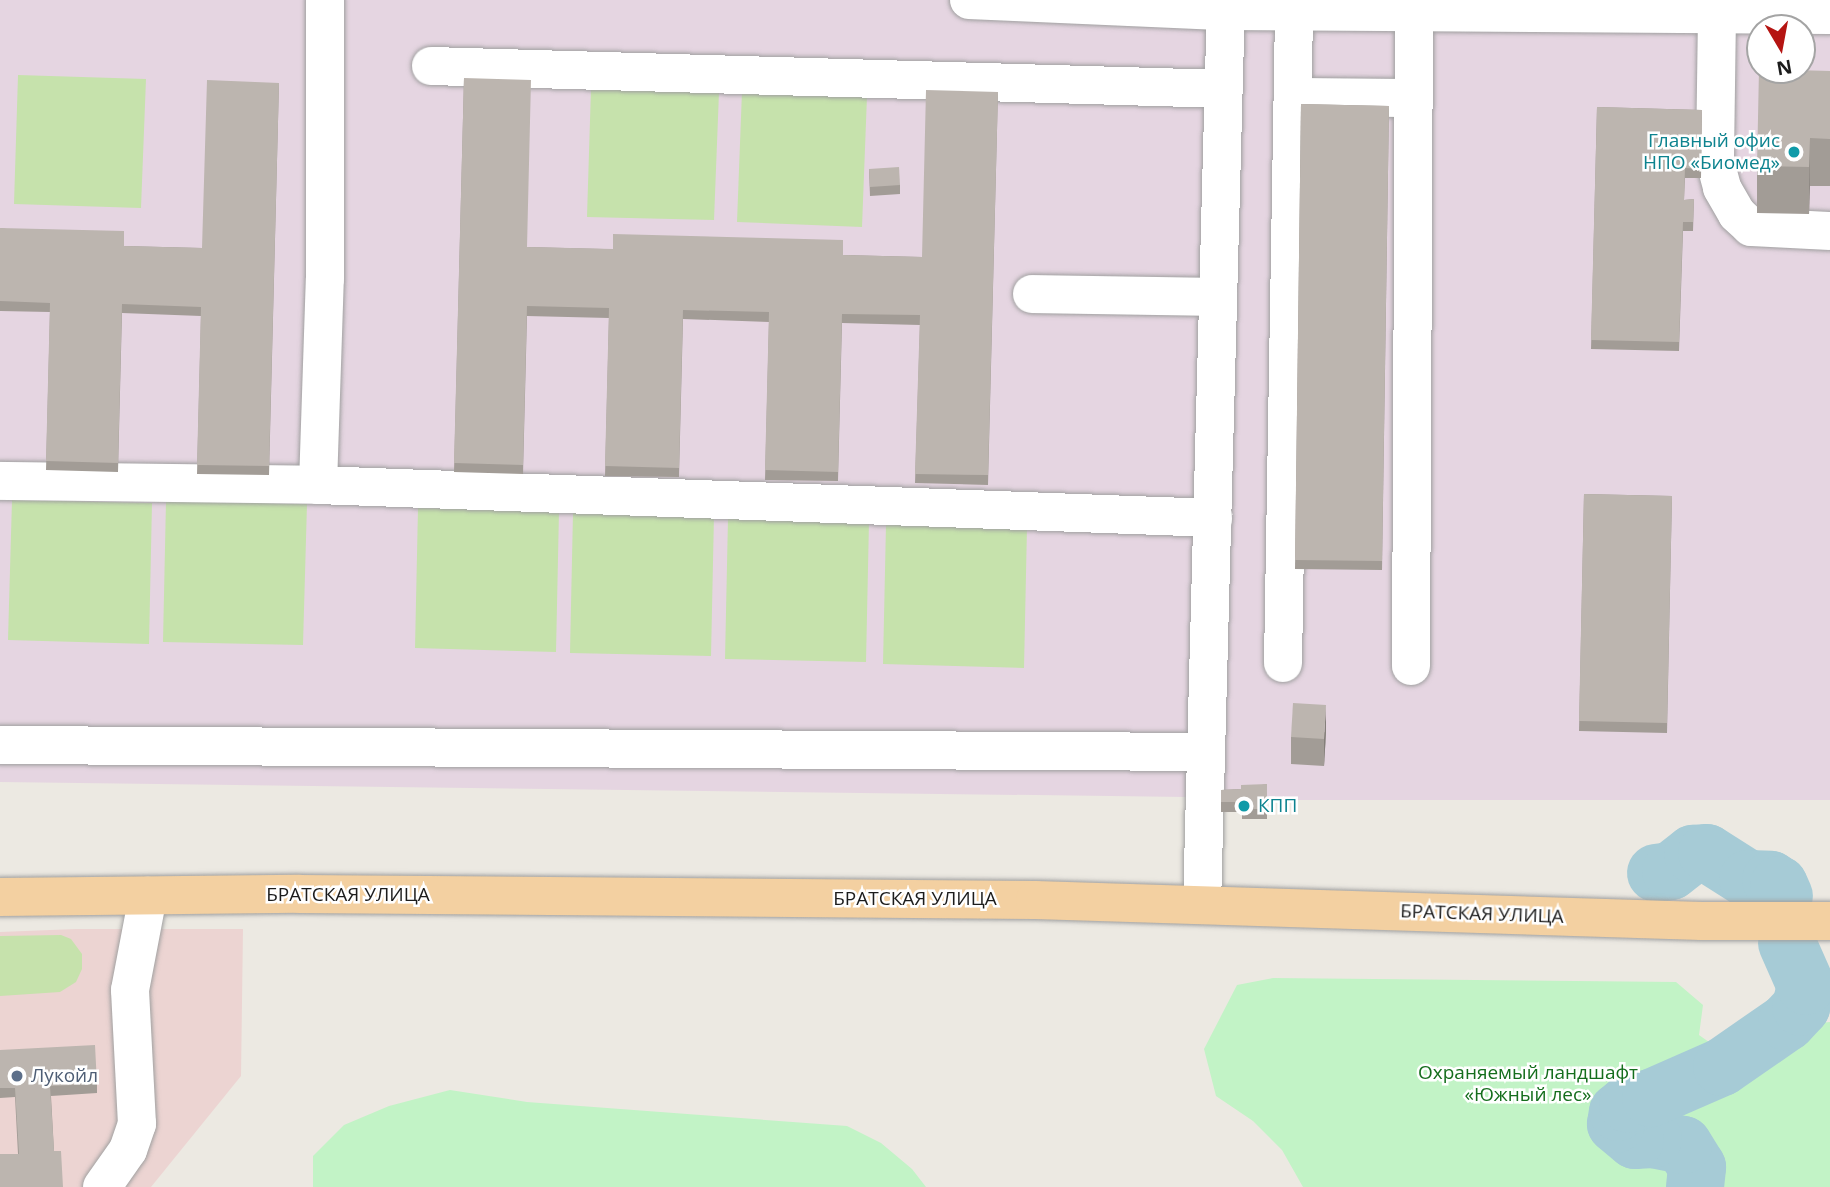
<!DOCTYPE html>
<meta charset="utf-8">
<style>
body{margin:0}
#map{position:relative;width:1830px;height:1187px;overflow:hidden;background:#ece9e2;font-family:"Open Sans",sans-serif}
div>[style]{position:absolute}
.commercial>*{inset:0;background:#ecd4d2}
.industrial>*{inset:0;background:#e5d5e1}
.grass>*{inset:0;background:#c6e2ac}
.park>*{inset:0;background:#c2f3c6}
.river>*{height:58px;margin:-29px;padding:0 29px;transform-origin:29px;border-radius:29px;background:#a6cbd6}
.roads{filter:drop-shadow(0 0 2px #a0a0a0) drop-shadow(0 0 2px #a0a0a0)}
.minor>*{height:38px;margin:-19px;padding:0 19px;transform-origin:19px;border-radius:19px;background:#fff}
.major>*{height:38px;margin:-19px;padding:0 19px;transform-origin:19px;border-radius:19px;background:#f3d0a1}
.wall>*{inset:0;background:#a29c96}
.shaded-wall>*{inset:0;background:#847f7a}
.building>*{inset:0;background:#bcb5af}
.dots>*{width:19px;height:19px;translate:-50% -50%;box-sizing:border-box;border:4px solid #fff;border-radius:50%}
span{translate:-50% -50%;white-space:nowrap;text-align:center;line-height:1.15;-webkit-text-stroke:5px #fff;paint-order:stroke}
.culture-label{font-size:19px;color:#0d838f}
.right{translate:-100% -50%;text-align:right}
.left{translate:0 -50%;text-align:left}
.street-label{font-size:19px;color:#1c1c1c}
.park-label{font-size:19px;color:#156e1d}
.service-label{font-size:19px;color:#4e5e75}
.north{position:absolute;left:1746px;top:14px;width:70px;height:70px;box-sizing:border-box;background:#fff;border:2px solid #a4a4a4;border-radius:50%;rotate:170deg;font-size:19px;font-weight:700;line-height:28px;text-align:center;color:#1c1c1c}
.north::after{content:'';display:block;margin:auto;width:24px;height:32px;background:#b51412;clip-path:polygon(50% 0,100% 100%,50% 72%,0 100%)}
</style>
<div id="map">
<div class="commercial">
<div style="clip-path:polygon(76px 929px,243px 929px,241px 1076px,151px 1187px,0 1187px,0 932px)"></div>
</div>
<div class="industrial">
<div style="clip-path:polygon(evenodd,0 0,1830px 0,1830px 800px,1267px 800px,1267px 819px,1242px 819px,1242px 812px,1221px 812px,1186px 797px,0 782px,0 0,1760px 28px,1802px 28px,1802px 70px,1760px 70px,1760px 28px)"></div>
</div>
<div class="grass">
<div style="clip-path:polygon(18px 75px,146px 79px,141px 208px,14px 204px)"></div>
<div style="clip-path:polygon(591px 88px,719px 92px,714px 220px,587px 217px)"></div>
<div style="clip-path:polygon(742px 91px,867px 96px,862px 227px,737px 222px)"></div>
<div style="clip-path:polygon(12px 500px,152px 503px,149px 644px,8px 640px)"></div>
<div style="clip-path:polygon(166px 501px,307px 504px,303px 645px,163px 642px)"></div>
<div style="clip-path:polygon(418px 508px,559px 511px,556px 652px,415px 648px)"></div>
<div style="clip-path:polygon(573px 512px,714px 515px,711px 656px,570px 653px)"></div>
<div style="clip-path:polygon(728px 518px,869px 521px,866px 662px,725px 659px)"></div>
<div style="clip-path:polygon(886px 524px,1027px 527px,1024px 668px,883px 664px)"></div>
<div style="clip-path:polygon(61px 935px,71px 939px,82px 954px,82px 969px,76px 982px,60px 992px,0 996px,0 936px)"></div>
</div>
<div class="park">
<div style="clip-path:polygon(1273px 978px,1676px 982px,1703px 1005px,1699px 1035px,1716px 1047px,1744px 1048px,1808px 1024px,1830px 1022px,1830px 1187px,1303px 1187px,1282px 1150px,1253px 1121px,1216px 1096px,1204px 1049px,1237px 985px)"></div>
<div style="clip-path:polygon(450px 1090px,527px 1102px,847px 1126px,881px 1143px,912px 1169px,926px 1187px,313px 1187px,313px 1156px,344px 1125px,389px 1106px)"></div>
</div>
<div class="river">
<div style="left:1656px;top:873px;width:15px;rotate:-8deg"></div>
<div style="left:1671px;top:871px;width:28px;rotate:-38deg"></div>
<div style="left:1693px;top:854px;width:14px;rotate:-4deg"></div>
<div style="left:1707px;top:853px;width:49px;rotate:32.4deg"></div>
<div style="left:1748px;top:879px;width:23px;rotate:2deg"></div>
<div style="left:1771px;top:880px;width:9px;rotate:32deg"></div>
<div style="left:1779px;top:885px;width:12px;rotate:66deg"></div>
<div style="left:1695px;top:1187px;width:20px;rotate:-84deg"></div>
<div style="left:1697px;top:1167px;width:26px;rotate:-122deg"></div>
<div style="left:1683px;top:1145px;width:31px;rotate:-169deg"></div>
<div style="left:1653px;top:1139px;width:18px;rotate:177deg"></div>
<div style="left:1635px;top:1140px;width:25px;rotate:-140deg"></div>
<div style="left:1616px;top:1124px;width:12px;rotate:-81deg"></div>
<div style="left:1618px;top:1112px;width:13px;rotate:-39deg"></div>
<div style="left:1628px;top:1104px;width:24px;rotate:-15deg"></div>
<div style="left:1651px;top:1098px;width:77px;rotate:-23.6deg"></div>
<div style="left:1722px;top:1067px;width:79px;rotate:-34.7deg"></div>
<div style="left:1787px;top:1022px;width:21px;rotate:-47deg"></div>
<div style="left:1801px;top:1007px;width:22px;rotate:-77deg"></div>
<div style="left:1806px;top:986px;width:47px;rotate:-113.8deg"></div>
</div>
<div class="roads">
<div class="minor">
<div style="left:969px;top:0;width:257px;rotate:2.5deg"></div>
<div style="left:1226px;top:11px;width:604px;rotate:0.38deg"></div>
<div style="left:1724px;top:0;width:16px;rotate:117deg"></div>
<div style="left:1717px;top:14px;width:147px;rotate:90.8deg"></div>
<div style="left:1715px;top:161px;width:28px;rotate:75deg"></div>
<div style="left:1722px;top:188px;width:30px;rotate:60deg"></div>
<div style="left:1737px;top:214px;width:19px;rotate:43deg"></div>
<div style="left:1751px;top:227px;width:79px;rotate:2.9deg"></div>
<div style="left:431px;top:66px;width:792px;rotate:1.66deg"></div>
<div style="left:1293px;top:97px;width:119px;rotate:0.5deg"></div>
<div style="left:1032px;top:294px;width:186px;rotate:0.9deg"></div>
<div style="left:0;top:481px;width:318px;rotate:0.7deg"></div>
<div style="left:318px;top:485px;width:896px;rotate:2.11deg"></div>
<div style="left:318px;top:485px;width:206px;rotate:-88.1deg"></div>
<div style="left:325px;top:279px;width:279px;rotate:-90deg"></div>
<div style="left:1283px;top:663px;width:652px;rotate:-89.03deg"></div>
<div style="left:1411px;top:666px;width:655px;rotate:-89.74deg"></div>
<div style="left:0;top:745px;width:1206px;rotate:0.33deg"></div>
<div style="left:1202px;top:905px;width:905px;rotate:-88.48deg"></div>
<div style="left:102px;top:1187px;width:45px;rotate:-54.9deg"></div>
<div style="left:128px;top:1150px;width:28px;rotate:-71deg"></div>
<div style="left:137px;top:1124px;width:134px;rotate:-93deg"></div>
<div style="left:130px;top:990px;width:96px;rotate:-79.2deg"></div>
</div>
<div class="major">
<div style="left:0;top:897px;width:299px;rotate:-0.6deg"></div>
<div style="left:299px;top:894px;width:736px;rotate:0.47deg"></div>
<div style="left:1035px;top:900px;width:667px;rotate:1.8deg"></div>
<div style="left:1702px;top:921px;width:128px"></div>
</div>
</div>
<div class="wall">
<div style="clip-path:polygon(1830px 71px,1830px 186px,1810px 186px,1809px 214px,1757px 213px,1757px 166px)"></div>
<div style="clip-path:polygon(464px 78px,527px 247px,922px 257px,998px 92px,988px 485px,915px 483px,920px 325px,842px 323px,838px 481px,765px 480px,769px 322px,683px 319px,679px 477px,605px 476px,609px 318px,527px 316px,523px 474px,454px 472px)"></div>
<div style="clip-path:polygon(279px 83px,269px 475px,197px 474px,201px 316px,122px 313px,118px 472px,46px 470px,50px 312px,0 311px,0 228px,124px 246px,202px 248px)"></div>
<div style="clip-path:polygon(1301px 104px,1389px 106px,1382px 570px,1295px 569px)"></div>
<div style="clip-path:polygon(1597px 107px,1702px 110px,1701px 178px,1685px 178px,1684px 200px,1694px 199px,1693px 231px,1683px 231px,1679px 351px,1591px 349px)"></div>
<div style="clip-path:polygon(869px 169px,900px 185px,900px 194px,870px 196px)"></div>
<div style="clip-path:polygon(1584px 494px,1672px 496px,1667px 733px,1579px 731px)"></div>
<div style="clip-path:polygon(1326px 732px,1324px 766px,1291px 764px,1291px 737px)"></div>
<div style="clip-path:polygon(1267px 784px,1267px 819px,1242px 819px,1242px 812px,1221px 812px,1221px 790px,1241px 789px)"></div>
<div style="clip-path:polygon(0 1050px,97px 1084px,97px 1093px,51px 1096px,54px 1151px,18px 1154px,15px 1097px,0 1098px)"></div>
</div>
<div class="shaded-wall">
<div style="clip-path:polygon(1810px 138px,1810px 186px,1809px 214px)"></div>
<div style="clip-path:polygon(1326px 705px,1326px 732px,1324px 766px,1324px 739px)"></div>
</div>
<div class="building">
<div style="clip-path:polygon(1759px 69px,1830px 71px,1830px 139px,1810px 138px,1809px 167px,1757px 166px)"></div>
<div style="clip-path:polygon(464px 78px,531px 80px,527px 247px,613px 249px,613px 234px,843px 240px,843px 255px,922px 257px,926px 90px,998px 92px,988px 475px,915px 474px,920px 315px,842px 314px,838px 472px,765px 470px,769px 312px,683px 310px,679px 468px,605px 466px,609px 308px,527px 306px,523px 465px,454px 463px)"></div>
<div style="clip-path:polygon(207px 80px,279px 83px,269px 466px,197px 465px,201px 307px,122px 304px,118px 463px,46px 461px,50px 303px,0 301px,0 228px,124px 231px,124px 246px,202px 248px)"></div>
<div style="clip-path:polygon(1301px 104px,1389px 106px,1382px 561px,1295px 560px)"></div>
<div style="clip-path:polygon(1597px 107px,1702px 110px,1701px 169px,1685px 168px,1684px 200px,1694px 199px,1693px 222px,1683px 222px,1679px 342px,1591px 340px)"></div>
<div style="clip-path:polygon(899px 167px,900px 185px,870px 187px,869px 169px)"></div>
<div style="clip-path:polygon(1584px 494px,1672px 496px,1667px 723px,1579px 721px)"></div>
<div style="clip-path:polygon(1293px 703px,1326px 705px,1324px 739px,1291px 737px)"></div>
<div style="clip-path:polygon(1267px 784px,1267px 809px,1242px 809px,1242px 802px,1221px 802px,1221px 790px,1241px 789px,1241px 785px)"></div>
<div style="clip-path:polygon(95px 1045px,97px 1084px,50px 1086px,54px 1151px,61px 1151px,63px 1187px,0 1187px,0 1154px,19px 1154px,15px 1088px,0 1088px,0 1050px)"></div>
</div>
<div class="dots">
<div style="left:1794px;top:152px;background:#0f9aa8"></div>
<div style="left:1244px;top:806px;background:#0f9aa8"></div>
<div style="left:17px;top:1076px;background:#5c6f8a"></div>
</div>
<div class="culture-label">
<span class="right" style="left:1780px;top:152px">Главный офис<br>НПО «Биомед»</span>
<span class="left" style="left:1258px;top:806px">КПП</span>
</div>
<div class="street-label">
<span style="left:348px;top:895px">БРАТСКАЯ УЛИЦА</span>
<span style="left:915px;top:899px">БРАТСКАЯ УЛИЦА</span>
<span style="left:1482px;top:914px;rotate:2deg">БРАТСКАЯ УЛИЦА</span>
</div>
<div class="park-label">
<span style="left:1528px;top:1084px">Охраняемый ландшафт<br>«Южный лес»</span>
</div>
<div class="service-label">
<span class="left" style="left:31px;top:1076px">Лукойл</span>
</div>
<div class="north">N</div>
</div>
